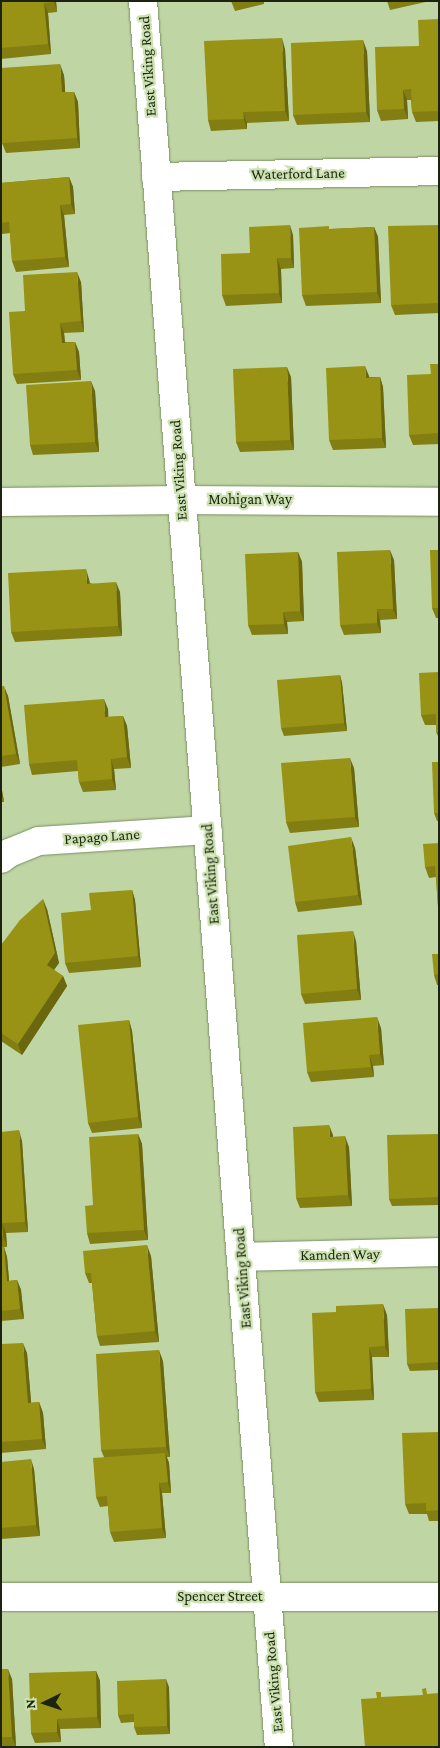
<!DOCTYPE html>
<style>
body{margin:0}
#map{position:relative;width:440px;height:1748px;overflow:hidden;background:#bfd5a4;font-family:"Crimson Pro",serif}
div>[style]{position:absolute}
.roads{filter:drop-shadow(0 0 1px #7b8f62) drop-shadow(0 0 1px #7b8f62)}
.minor>*{height:28px;margin:-14px;padding:0 14px;transform-origin:14px;border-radius:14px;background:#fff}
.wall>*{inset:0;background:#837e12}
.shaded-wall>*{inset:0;background:#6a670f}
.building>*{inset:0;background:#989315}
span{translate:-50% -50%;white-space:nowrap;text-align:center;line-height:1.15;-webkit-text-stroke:4.5px #cce2b1;paint-order:stroke}
.street-label{font-size:15px;color:#1c2411}
.frame{position:absolute;inset:0;border:2px solid #1c2411;pointer-events:none}
.north{position:absolute;left:20px;top:1678px;width:50px;height:50px;-webkit-text-stroke:4px #cce2b1;paint-order:stroke;rotate:266deg;font-size:14px;font-weight:700;line-height:20px;text-align:center;color:#1c2411}
.north::after{content:'';display:block;margin:auto;width:18px;height:22px;background:#1c2411;clip-path:polygon(50% 0,100% 100%,50% 72%,0 100%)}
</style>
<div id="map">
<div class="roads">
<div class="minor">
<div style="left:143px;top:1px;width:1751px;rotate:85.55deg"></div>
<div style="left:156px;top:177px;width:283px;rotate:-1.2deg"></div>
<div style="left:1px;top:502px;width:181px;rotate:-0.6deg"></div>
<div style="left:182px;top:500px;width:257px;rotate:0.4deg"></div>
<div style="left:1px;top:859px;width:10px;rotate:-37deg"></div>
<div style="left:9px;top:853px;width:32px;rotate:-22deg"></div>
<div style="left:39px;top:841px;width:169px;rotate:-3.7deg"></div>
<div style="left:241px;top:1257px;width:198px;rotate:-1.4deg"></div>
<div style="left:1px;top:1597px;width:438px"></div>
</div>
</div>
<div class="wall">
<div style="clip-path:polygon(1px 1px,56px 1px,57px 12px,48px 13px,51px 54px,1px 59px)"></div>
<div style="clip-path:polygon(231px 1px,264px 1px,264px 4px,235px 11px)"></div>
<div style="clip-path:polygon(387px 1px,430px 1px,390px 10px)"></div>
<div style="clip-path:polygon(439px 19px,439px 121px,416px 122px,412px 112px,411px 100px,407px 100px,408px 119px,381px 121px,377px 110px,419px 46px)"></div>
<div style="clip-path:polygon(285px 49px,289px 121px,247px 123px,247px 129px,211px 131px,208px 120px)"></div>
<div style="clip-path:polygon(367px 51px,370px 122px,297px 125px,293px 115px)"></div>
<div style="clip-path:polygon(64px 75px,65px 92px,74px 92px,78px 102px,80px 148px,6px 153px,2px 143px)"></div>
<div style="clip-path:polygon(69px 177px,73px 187px,75px 214px,64px 215px,69px 267px,16px 272px,12px 261px,10px 233px,2px 234px,1px 231px,1px 183px)"></div>
<div style="clip-path:polygon(439px 225px,439px 313px,395px 315px,391px 305px)"></div>
<div style="clip-path:polygon(374px 227px,378px 237px,381px 303px,306px 306px,302px 295px,330px 229px)"></div>
<div style="clip-path:polygon(293px 235px,294px 268px,281px 269px,282px 303px,226px 306px,222px 295px,250px 253px)"></div>
<div style="clip-path:polygon(81px 282px,84px 332px,64px 333px,65px 342px,75px 342px,79px 352px,81px 380px,17px 384px,13px 374px,25px 311px)"></div>
<div style="clip-path:polygon(439px 364px,439px 444px,413px 445px,409px 435px,431px 374px)"></div>
<div style="clip-path:polygon(369px 376px,369px 377px,380px 377px,383px 387px,386px 448px,333px 450px,329px 440px)"></div>
<div style="clip-path:polygon(291px 377px,294px 450px,240px 452px,236px 442px)"></div>
<div style="clip-path:polygon(95px 391px,99px 452px,33px 455px,30px 445px)"></div>
<div style="clip-path:polygon(439px 550px,439px 618px,436px 618px,432px 608px)"></div>
<div style="clip-path:polygon(298px 552px,302px 562px,304px 621px,287px 622px,288px 634px,252px 635px,248px 625px)"></div>
<div style="clip-path:polygon(394px 560px,397px 619px,380px 620px,381px 633px,344px 635px,340px 625px)"></div>
<div style="clip-path:polygon(89px 579px,90px 583px,120px 592px,122px 636px,15px 642px,11px 632px)"></div>
<div style="clip-path:polygon(439px 672px,439px 738px,436px 732px,436px 725px,425px 725px,421px 715px)"></div>
<div style="clip-path:polygon(340px 675px,342px 683px,347px 731px,284px 736px,281px 728px)"></div>
<div style="clip-path:polygon(1px 686px,8px 696px,20px 764px,1px 767px)"></div>
<div style="clip-path:polygon(108px 709px,108px 717px,123px 716px,127px 726px,131px 768px,114px 769px,116px 790px,83px 792px,79px 782px,78px 771px,32px 775px,29px 764px)"></div>
<div style="clip-path:polygon(439px 762px,439px 821px,437px 821px,434px 813px)"></div>
<div style="clip-path:polygon(354px 768px,359px 827px,290px 833px,286px 822px)"></div>
<div style="clip-path:polygon(1px 785px,4px 802px,1px 802px)"></div>
<div style="clip-path:polygon(439px 843px,439px 908px,438px 906px,436px 877px,429px 878px,425px 867px)"></div>
<div style="clip-path:polygon(355px 848px,362px 905px,298px 912px,295px 902px)"></div>
<div style="clip-path:polygon(132px 890px,135px 900px,141px 967px,69px 973px,65px 963px,91px 910px)"></div>
<div style="clip-path:polygon(47px 909px,59px 963px,54px 970px,63px 976px,67px 986px,22px 1055px,1px 1041px,1px 945px)"></div>
<div style="clip-path:polygon(356px 941px,361px 1000px,305px 1004px,301px 994px)"></div>
<div style="clip-path:polygon(439px 954px,439px 985px,437px 985px,434px 975px)"></div>
<div style="clip-path:polygon(129px 1020px,132px 1031px,142px 1128px,92px 1133px,88px 1123px)"></div>
<div style="clip-path:polygon(381px 1028px,384px 1065px,373px 1066px,374px 1077px,311px 1082px,307px 1072px)"></div>
<div style="clip-path:polygon(1px 1132px,22px 1141px,28px 1232px,6px 1233px,7px 1247px,4px 1247px,7px 1257px,9px 1281px,17px 1280px,21px 1290px,24px 1319px,1px 1321px)"></div>
<div style="clip-path:polygon(138px 1134px,142px 1144px,148px 1240px,90px 1244px,87px 1233px,93px 1205px)"></div>
<div style="clip-path:polygon(439px 1134px,439px 1205px,392px 1206px,389px 1199px)"></div>
<div style="clip-path:polygon(333px 1135px,333px 1137px,349px 1147px,352px 1206px,300px 1208px,296px 1198px)"></div>
<div style="clip-path:polygon(151px 1256px,159px 1342px,100px 1346px,97px 1336px,92px 1283px,89px 1283px,85px 1273px)"></div>
<div style="clip-path:polygon(439px 1308px,439px 1370px,410px 1371px,407px 1364px)"></div>
<div style="clip-path:polygon(387px 1315px,389px 1357px,372px 1357px,374px 1400px,319px 1402px,315px 1392px)"></div>
<div style="clip-path:polygon(1px 1344px,27px 1353px,31px 1403px,39px 1402px,43px 1413px,46px 1449px,1px 1453px)"></div>
<div style="clip-path:polygon(163px 1361px,170px 1457px,167px 1457px,169px 1463px,171px 1493px,162px 1493px,166px 1538px,114px 1542px,110px 1532px,108px 1506px,100px 1507px,96px 1497px,104px 1457px,101px 1450px)"></div>
<div style="clip-path:polygon(439px 1432px,439px 1521px,429px 1521px,427px 1514px,409px 1514px,405px 1504px)"></div>
<div style="clip-path:polygon(1px 1462px,34px 1469px,40px 1536px,1px 1539px)"></div>
<div style="clip-path:polygon(1px 1669px,12px 1679px,16px 1747px,1px 1747px)"></div>
<div style="clip-path:polygon(96px 1671px,100px 1681px,101px 1728px,60px 1729px,61px 1742px,35px 1743px,31px 1733px)"></div>
<div style="clip-path:polygon(169px 1687px,170px 1734px,137px 1735px,134px 1727px,134px 1722px,121px 1723px,118px 1715px)"></div>
</div>
<div class="shaded-wall">
<div style="clip-path:polygon(54px 1px,56px 1px,57px 12px)"></div>
<div style="clip-path:polygon(44px 3px,48px 13px,51px 54px,48px 44px)"></div>
<div style="clip-path:polygon(282px 38px,285px 49px,289px 121px,285px 111px)"></div>
<div style="clip-path:polygon(363px 40px,367px 51px,370px 122px,366px 112px)"></div>
<div style="clip-path:polygon(60px 64px,64px 75px,66px 103px,62px 92px)"></div>
<div style="clip-path:polygon(403px 90px,407px 100px,408px 119px,404px 109px)"></div>
<div style="clip-path:polygon(74px 92px,78px 102px,80px 148px,77px 138px)"></div>
<div style="clip-path:polygon(243px 112px,247px 123px,247px 129px,244px 119px)"></div>
<div style="clip-path:polygon(69px 177px,73px 187px,75px 214px,71px 204px)"></div>
<div style="clip-path:polygon(60px 205px,64px 215px,69px 267px,65px 257px)"></div>
<div style="clip-path:polygon(290px 225px,293px 235px,294px 268px,291px 258px)"></div>
<div style="clip-path:polygon(374px 227px,378px 237px,381px 303px,377px 292px)"></div>
<div style="clip-path:polygon(277px 258px,281px 269px,282px 303px,279px 293px)"></div>
<div style="clip-path:polygon(77px 272px,81px 282px,84px 332px,81px 321px)"></div>
<div style="clip-path:polygon(60px 323px,64px 333px,66px 353px,62px 343px)"></div>
<div style="clip-path:polygon(75px 342px,79px 352px,81px 380px,77px 370px)"></div>
<div style="clip-path:polygon(365px 366px,369px 376px,370px 388px,366px 378px)"></div>
<div style="clip-path:polygon(287px 367px,291px 377px,294px 450px,290px 440px)"></div>
<div style="clip-path:polygon(380px 377px,383px 387px,386px 448px,382px 438px)"></div>
<div style="clip-path:polygon(91px 381px,95px 391px,99px 452px,95px 442px)"></div>
<div style="clip-path:polygon(390px 550px,394px 560px,397px 619px,393px 609px)"></div>
<div style="clip-path:polygon(298px 552px,302px 562px,304px 621px,300px 611px)"></div>
<div style="clip-path:polygon(86px 569px,89px 579px,90px 594px,87px 584px)"></div>
<div style="clip-path:polygon(116px 582px,120px 592px,122px 636px,118px 626px)"></div>
<div style="clip-path:polygon(377px 609px,380px 620px,381px 633px,377px 623px)"></div>
<div style="clip-path:polygon(283px 612px,287px 622px,288px 634px,284px 624px)"></div>
<div style="clip-path:polygon(340px 675px,342px 683px,347px 731px,344px 723px)"></div>
<div style="clip-path:polygon(4px 686px,8px 696px,20px 764px,16px 754px)"></div>
<div style="clip-path:polygon(104px 699px,108px 709px,109px 728px,105px 717px)"></div>
<div style="clip-path:polygon(123px 716px,127px 726px,131px 768px,127px 757px)"></div>
<div style="clip-path:polygon(350px 758px,354px 768px,359px 827px,355px 817px)"></div>
<div style="clip-path:polygon(111px 759px,114px 769px,116px 790px,112px 779px)"></div>
<div style="clip-path:polygon(1px 785px,4px 802px,1px 794px)"></div>
<div style="clip-path:polygon(351px 837px,355px 848px,362px 905px,358px 895px)"></div>
<div style="clip-path:polygon(132px 890px,135px 900px,141px 967px,138px 956px)"></div>
<div style="clip-path:polygon(43px 899px,47px 909px,59px 963px,50px 975px,47px 965px)"></div>
<div style="clip-path:polygon(353px 931px,356px 941px,361px 1000px,357px 989px)"></div>
<div style="clip-path:polygon(63px 976px,67px 986px,22px 1055px,18px 1044px)"></div>
<div style="clip-path:polygon(377px 1017px,381px 1028px,384px 1065px,380px 1054px)"></div>
<div style="clip-path:polygon(129px 1020px,132px 1031px,142px 1128px,138px 1117px)"></div>
<div style="clip-path:polygon(369px 1055px,373px 1066px,374px 1077px,371px 1067px)"></div>
<div style="clip-path:polygon(329px 1125px,333px 1135px,333px 1148px,330px 1137px)"></div>
<div style="clip-path:polygon(19px 1130px,22px 1141px,28px 1232px,25px 1222px)"></div>
<div style="clip-path:polygon(138px 1134px,142px 1144px,148px 1240px,144px 1230px)"></div>
<div style="clip-path:polygon(345px 1136px,349px 1147px,352px 1206px,348px 1195px)"></div>
<div style="clip-path:polygon(2px 1223px,6px 1233px,7px 1247px,3px 1236px)"></div>
<div style="clip-path:polygon(147px 1245px,151px 1256px,159px 1342px,155px 1331px)"></div>
<div style="clip-path:polygon(4px 1247px,7px 1257px,10px 1291px,7px 1281px)"></div>
<div style="clip-path:polygon(17px 1280px,21px 1290px,24px 1319px,20px 1309px)"></div>
<div style="clip-path:polygon(383px 1304px,387px 1315px,389px 1357px,385px 1346px)"></div>
<div style="clip-path:polygon(23px 1343px,27px 1353px,32px 1413px,28px 1403px)"></div>
<div style="clip-path:polygon(369px 1347px,372px 1357px,374px 1400px,371px 1389px)"></div>
<div style="clip-path:polygon(159px 1350px,163px 1361px,170px 1457px,166px 1447px)"></div>
<div style="clip-path:polygon(39px 1402px,43px 1413px,46px 1449px,42px 1439px)"></div>
<div style="clip-path:polygon(165px 1453px,169px 1463px,171px 1493px,168px 1482px)"></div>
<div style="clip-path:polygon(31px 1459px,34px 1469px,40px 1536px,36px 1525px)"></div>
<div style="clip-path:polygon(159px 1483px,162px 1493px,166px 1538px,162px 1528px)"></div>
<div style="clip-path:polygon(8px 1669px,12px 1679px,16px 1747px,12px 1737px)"></div>
<div style="clip-path:polygon(96px 1671px,100px 1681px,101px 1728px,97px 1717px)"></div>
<div style="clip-path:polygon(166px 1679px,169px 1687px,170px 1734px,167px 1726px)"></div>
<div style="clip-path:polygon(57px 1719px,60px 1729px,61px 1742px,57px 1732px)"></div>
</div>
<div class="building">
<div style="clip-path:polygon(1px 1px,54px 1px,54px 2px,44px 3px,48px 44px,1px 48px)"></div>
<div style="clip-path:polygon(439px 19px,439px 111px,412px 112px,411px 89px,403px 90px,404px 109px,377px 110px,375px 47px,419px 46px,418px 20px)"></div>
<div style="clip-path:polygon(282px 38px,285px 111px,243px 112px,244px 119px,208px 120px,204px 41px)"></div>
<div style="clip-path:polygon(363px 40px,366px 112px,293px 115px,291px 43px)"></div>
<div style="clip-path:polygon(60px 64px,62px 92px,74px 92px,77px 138px,2px 143px,1px 127px,1px 68px)"></div>
<div style="clip-path:polygon(69px 177px,71px 204px,60px 205px,65px 257px,12px 261px,9px 222px,1px 223px,1px 183px)"></div>
<div style="clip-path:polygon(290px 225px,291px 258px,277px 258px,279px 293px,222px 295px,221px 254px,250px 253px,249px 227px)"></div>
<div style="clip-path:polygon(439px 225px,439px 303px,391px 305px,388px 226px)"></div>
<div style="clip-path:polygon(329px 226px,329px 229px,374px 227px,377px 292px,302px 295px,299px 228px)"></div>
<div style="clip-path:polygon(77px 272px,81px 321px,60px 323px,62px 343px,75px 342px,77px 370px,13px 374px,9px 312px,25px 311px,23px 275px)"></div>
<div style="clip-path:polygon(430px 364px,439px 364px,439px 433px,409px 435px,407px 375px,431px 374px)"></div>
<div style="clip-path:polygon(365px 366px,366px 378px,380px 377px,382px 438px,329px 440px,326px 368px)"></div>
<div style="clip-path:polygon(287px 367px,290px 440px,236px 442px,233px 369px)"></div>
<div style="clip-path:polygon(91px 381px,95px 442px,30px 445px,26px 385px)"></div>
<div style="clip-path:polygon(390px 550px,393px 609px,377px 609px,377px 623px,340px 625px,337px 552px)"></div>
<div style="clip-path:polygon(430px 550px,439px 550px,439px 608px,432px 608px)"></div>
<div style="clip-path:polygon(298px 552px,300px 611px,283px 612px,284px 624px,248px 625px,245px 554px)"></div>
<div style="clip-path:polygon(86px 569px,87px 584px,116px 582px,118px 626px,11px 632px,8px 573px)"></div>
<div style="clip-path:polygon(439px 672px,439px 732px,436px 732px,436px 714px,421px 715px,419px 673px)"></div>
<div style="clip-path:polygon(340px 675px,344px 723px,281px 728px,277px 680px)"></div>
<div style="clip-path:polygon(1px 686px,4px 686px,16px 754px,1px 756px)"></div>
<div style="clip-path:polygon(104px 699px,105px 717px,123px 716px,127px 757px,111px 759px,112px 779px,79px 782px,77px 760px,29px 764px,24px 705px)"></div>
<div style="clip-path:polygon(350px 758px,355px 817px,286px 822px,281px 763px)"></div>
<div style="clip-path:polygon(432px 762px,439px 762px,439px 813px,434px 813px)"></div>
<div style="clip-path:polygon(351px 837px,358px 895px,295px 902px,288px 846px)"></div>
<div style="clip-path:polygon(439px 843px,439px 906px,438px 906px,435px 866px,425px 867px,423px 844px)"></div>
<div style="clip-path:polygon(132px 890px,138px 956px,65px 963px,61px 913px,91px 910px,89px 893px)"></div>
<div style="clip-path:polygon(43px 899px,55px 953px,47px 965px,63px 976px,18px 1044px,1px 1033px,1px 945px,20px 920px)"></div>
<div style="clip-path:polygon(353px 931px,357px 989px,301px 994px,297px 935px)"></div>
<div style="clip-path:polygon(432px 954px,439px 954px,439px 974px,434px 975px)"></div>
<div style="clip-path:polygon(377px 1017px,380px 1054px,369px 1055px,371px 1067px,307px 1072px,303px 1023px)"></div>
<div style="clip-path:polygon(129px 1020px,138px 1117px,88px 1123px,78px 1025px)"></div>
<div style="clip-path:polygon(329px 1125px,330px 1137px,345px 1136px,348px 1195px,296px 1198px,293px 1127px)"></div>
<div style="clip-path:polygon(19px 1130px,25px 1222px,2px 1223px,3px 1236px,1px 1237px,1px 1132px)"></div>
<div style="clip-path:polygon(138px 1134px,144px 1230px,87px 1233px,85px 1206px,93px 1205px,89px 1137px)"></div>
<div style="clip-path:polygon(439px 1134px,439px 1197px,389px 1199px,387px 1135px)"></div>
<div style="clip-path:polygon(147px 1245px,155px 1331px,97px 1336px,91px 1273px,85px 1273px,83px 1251px)"></div>
<div style="clip-path:polygon(1px 1247px,4px 1247px,7px 1281px,17px 1280px,20px 1309px,1px 1311px)"></div>
<div style="clip-path:polygon(383px 1304px,385px 1346px,369px 1347px,371px 1389px,315px 1392px,312px 1313px,336px 1312px,336px 1306px)"></div>
<div style="clip-path:polygon(439px 1308px,439px 1362px,407px 1364px,405px 1309px)"></div>
<div style="clip-path:polygon(23px 1343px,28px 1403px,39px 1402px,42px 1439px,1px 1442px,1px 1344px)"></div>
<div style="clip-path:polygon(159px 1350px,166px 1447px,101px 1450px,96px 1354px)"></div>
<div style="clip-path:polygon(439px 1432px,439px 1510px,426px 1511px,426px 1503px,405px 1504px,402px 1433px)"></div>
<div style="clip-path:polygon(165px 1453px,168px 1482px,159px 1483px,162px 1528px,110px 1532px,107px 1496px,96px 1497px,93px 1458px)"></div>
<div style="clip-path:polygon(31px 1459px,36px 1525px,1px 1528px,1px 1462px)"></div>
<div style="clip-path:polygon(1px 1669px,8px 1669px,12px 1737px,1px 1737px)"></div>
<div style="clip-path:polygon(96px 1671px,97px 1717px,57px 1719px,57px 1732px,31px 1733px,29px 1673px)"></div>
<div style="clip-path:polygon(166px 1679px,167px 1726px,134px 1727px,134px 1714px,118px 1715px,117px 1681px)"></div>
<div style="clip-path:polygon(426px 1688px,427px 1694px,439px 1693px,439px 1747px,365px 1747px,361px 1699px,377px 1698px,376px 1692px,381px 1692px,381px 1697px,423px 1695px,422px 1689px)"></div>
</div>
<div class="street-label">
<span style="left:148px;top:66px;rotate:-94deg">East Viking Road</span>
<span style="left:298px;top:174px;rotate:-1deg">Waterford Lane</span>
<span style="left:179px;top:470px;rotate:-94deg">East Viking Road</span>
<span style="left:250px;top:500px">Mohigan Way</span>
<span style="left:102px;top:837px;rotate:-4deg">Papago Lane</span>
<span style="left:211px;top:874px;rotate:-94deg">East Viking Road</span>
<span style="left:340px;top:1255px;rotate:-1deg">Kamden Way</span>
<span style="left:243px;top:1278px;rotate:-94deg">East Viking Road</span>
<span style="left:220px;top:1597px">Spencer Street</span>
<span style="left:274px;top:1682px;rotate:-95deg">East Viking Road</span>
</div>
<div class="frame"></div>
<div class="north">N</div>
</div>
